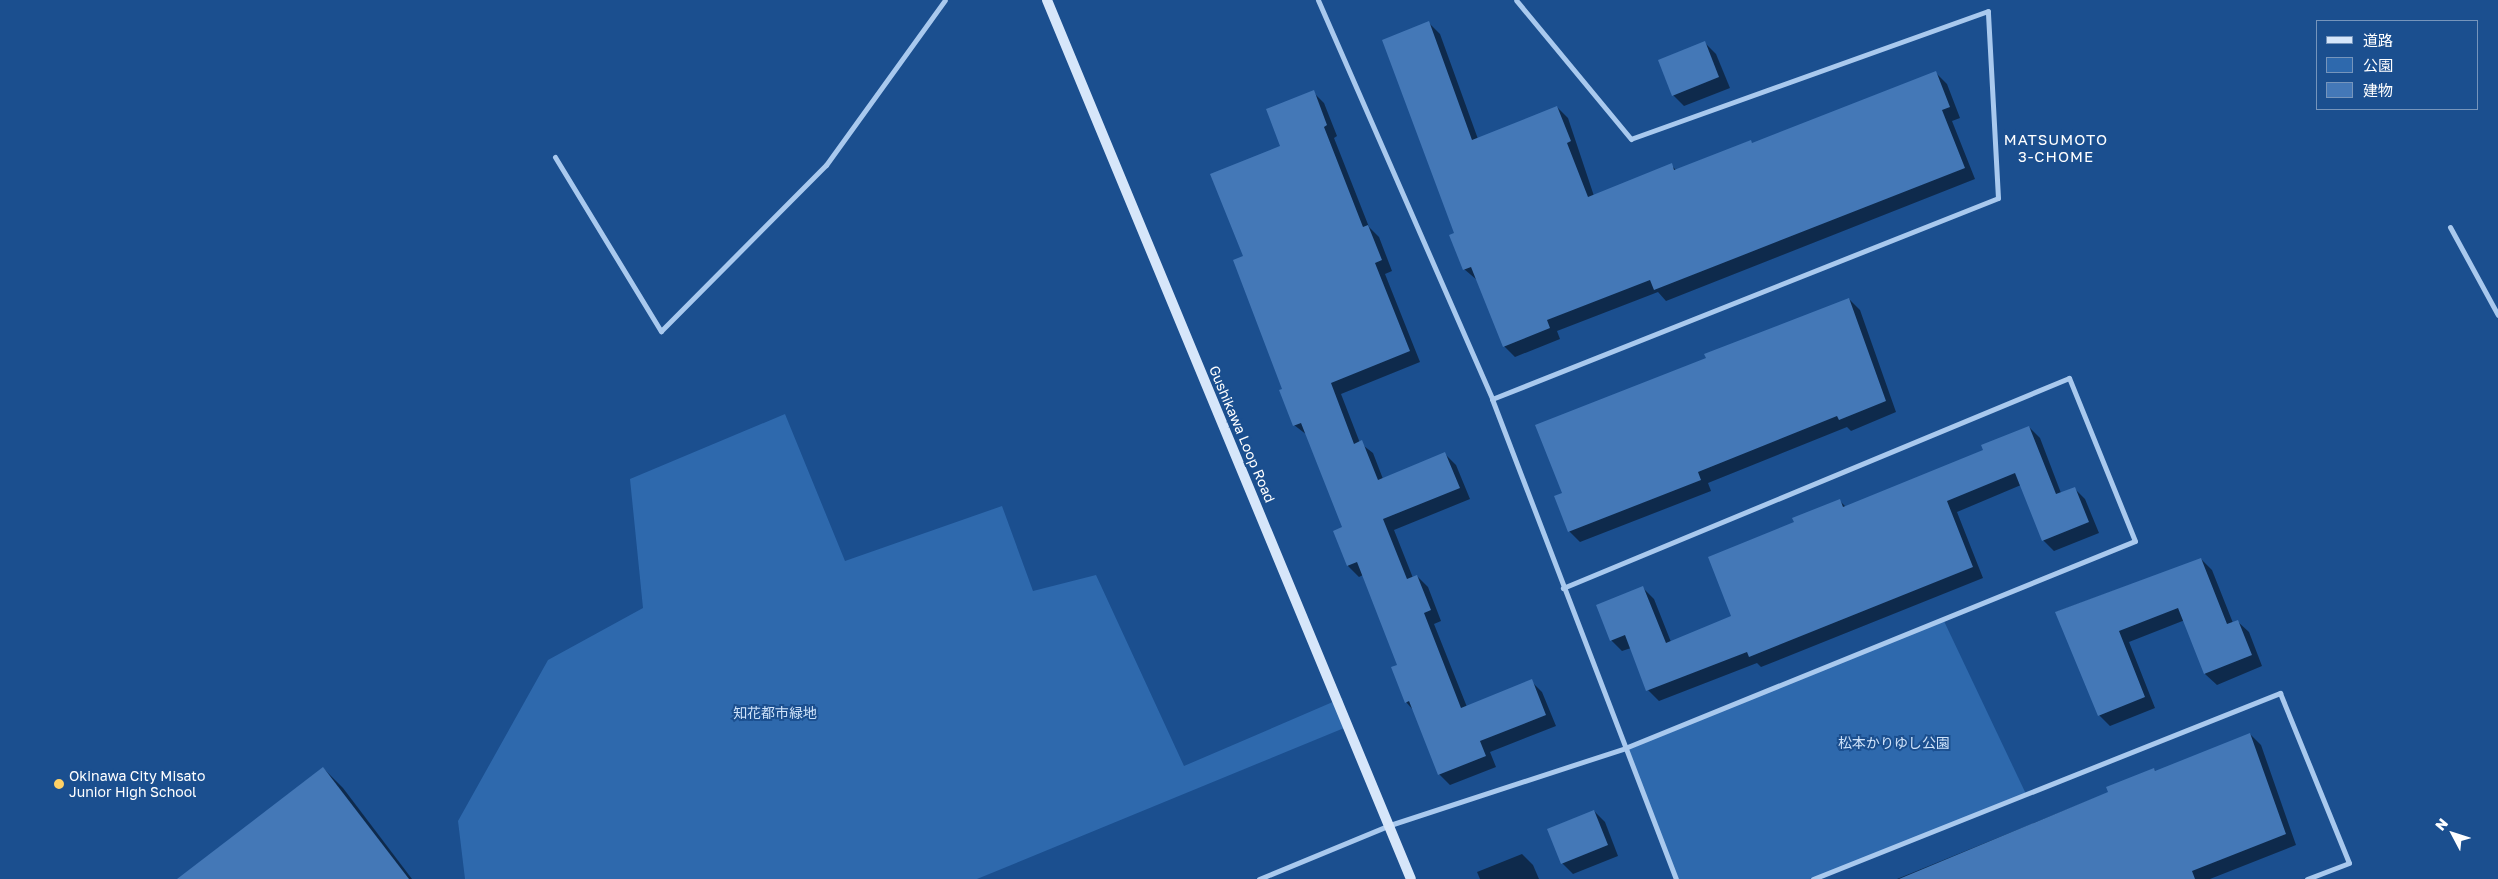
<!DOCTYPE html>
<meta charset="utf-8">
<style>
body{margin:0}
#map{position:relative;width:2498px;height:879px;overflow:hidden;background:#1b4f8f;font-family:"Golos Text","Noto Sans JP",sans-serif}
div>[style]{position:absolute}
.green>*{inset:0;background:#2e69ad}
.shadow>*{inset:0;background:#0007}
.building>*{inset:0;background:#4478b7}
.street>*{height:5px;margin:-2.5px;padding:0 2.5px;transform-origin:2.5px;border-radius:2.5px;background:#a9c9ee}
.secondary>*{height:10px;margin:-5px;padding:0 5px;transform-origin:5px;border-radius:5px;background:#d6e6fa}
.dots>*{width:14px;height:14px;translate:-50% -50%;box-sizing:border-box;border:2px solid #1b4f8f;border-radius:50%}
span{translate:-50% -50%;white-space:nowrap;text-align:center;line-height:1.15;-webkit-text-stroke:4px #1b4f8f;paint-order:stroke}
.street-label{font-size:14px;color:#fff}
.park-label{font-size:14px;color:#cfe3fa}
.poi-label{font-size:14px;color:#fff}
.left{translate:0 -50%;text-align:left}
.neighbourhood-label{font-size:15px;color:#fff;letter-spacing:1px}
.legend{position:absolute;left:2316px;top:20px;width:162px;height:90px;box-sizing:border-box;background:#1b4f8f;border:1px solid #7695bc;margin:0;padding:6px 9px;list-style:none;font-size:15px;color:#fff}
.legend li{display:flex;align-items:center;gap:10px;height:25px}
.legend b{width:25px;border:1px solid #7695bc}
.north{position:absolute;left:2428px;top:809px;width:50px;height:50px;-webkit-text-stroke:4px #1b4f8f;paint-order:stroke;rotate:310deg;font-size:14px;font-weight:700;line-height:20px;text-align:center;color:#fff}
.north::after{content:'';display:block;margin:auto;width:18px;height:22px;background:#fff;clip-path:polygon(50% 0,100% 100%,50% 72%,0 100%)}
</style>
<div id="map">
<div class="green">
<div style="clip-path:polygon(785px 414px,845px 561px,1002px 506px,1033px 591px,1096px 575px,1184px 766px,1342px 698px,1349px 726px,977px 879px,465px 879px,458px 821px,548px 660px,643px 608px,630px 479px)"></div>
<div style="clip-path:polygon(1943px 619px,2026px 794px,1813px 879px,1676px 879px,1625px 748px)"></div>
</div>
<div class="shadow">
<div style="clip-path:polygon(1429px 23px,1440px 34px,1478px 139px,1557px 107px,1568px 118px,1594px 196px,1671px 165px,1677px 171px,1750px 141px,1753px 144px,1936px 73px,1947px 84px,1960px 118px,1952px 121px,1975px 179px,1666px 301px,1658px 292px,1557px 331px,1560px 339px,1515px 357px,1504px 346px,1477px 280px,1464px 269px,1456px 233px)"></div>
<div style="clip-path:polygon(1705px 43px,1716px 54px,1730px 88px,1684px 106px,1673px 95px)"></div>
<div style="clip-path:polygon(1313px 92px,1324px 103px,1337px 136px,1334px 138px,1369px 227px,1379px 237px,1392px 271px,1385px 274px,1420px 362px,1341px 394px,1360px 443px,1373px 453px,1383px 479px,1445px 454px,1456px 465px,1470px 499px,1394px 530px,1413px 578px,1417px 576px,1428px 587px,1441px 621px,1434px 624px,1467px 707px,1531px 681px,1542px 692px,1556px 726px,1490px 752px,1496px 767px,1450px 785px,1439px 774px,1414px 711px,1406px 702px,1399px 665px,1363px 575px,1359px 577px,1348px 566px,1335px 532px,1344px 528px,1307px 435px,1294px 425px,1244px 257px,1282px 147px)"></div>
<div style="clip-path:polygon(1849px 299px,1860px 310px,1896px 412px,1851px 431px,1847px 427px,1708px 483px,1711px 491px,1580px 542px,1569px 531px,1563px 494px,1707px 359px)"></div>
<div style="clip-path:polygon(2029px 427px,2040px 438px,2061px 493px,2074px 488px,2085px 499px,2099px 533px,2054px 551px,2043px 540px,2021px 485px,1957px 512px,1983px 578px,1761px 667px,1757px 663px,1659px 701px,1648px 690px,1631px 648px,1622px 651px,1611px 640px,1643px 588px,1654px 599px,1671px 642px,1733px 617px,1796px 523px,1839px 500px,1846px 507px,1985px 451px)"></div>
<div style="clip-path:polygon(2201px 559px,2212px 570px,2233px 623px,2237px 621px,2249px 632px,2262px 666px,2217px 685px,2205px 674px,2185px 620px,2129px 642px,2155px 708px,2110px 726px,2099px 715px,2056px 612px)"></div>
<div style="clip-path:polygon(2250px 734px,2261px 745px,2296px 845px,2210px 879px,1897px 879px,2110px 792px,2154px 769px,2156px 772px)"></div>
<div style="clip-path:polygon(323px 768px,343px 788px,412px 879px,179px 879px)"></div>
<div style="clip-path:polygon(1594px 811px,1605px 822px,1618px 856px,1573px 874px,1562px 863px)"></div>
<div style="clip-path:polygon(1522px 854px,1533px 865px,1539px 879px,1480px 879px,1477px 872px)"></div>
</div>
<div class="building">
<div style="clip-path:polygon(1429px 21px,1472px 140px,1557px 106px,1571px 141px,1567px 143px,1588px 197px,1672px 163px,1674px 170px,1751px 140px,1752px 143px,1936px 71px,1950px 107px,1942px 110px,1965px 168px,1654px 290px,1650px 280px,1547px 320px,1550px 328px,1503px 347px,1471px 267px,1463px 270px,1449px 235px,1454px 233px,1382px 40px)"></div>
<div style="clip-path:polygon(1705px 41px,1719px 77px,1672px 96px,1658px 60px)"></div>
<div style="clip-path:polygon(1314px 90px,1327px 125px,1324px 127px,1363px 227px,1368px 225px,1382px 260px,1375px 263px,1410px 351px,1331px 383px,1354px 444px,1362px 440px,1378px 480px,1445px 452px,1460px 488px,1383px 519px,1407px 579px,1417px 575px,1431px 610px,1424px 613px,1461px 708px,1532px 679px,1546px 715px,1480px 741px,1486px 756px,1438px 775px,1409px 701px,1405px 703px,1391px 667px,1397px 665px,1357px 562px,1347px 566px,1333px 531px,1342px 527px,1301px 423px,1293px 426px,1279px 390px,1282px 389px,1233px 260px,1243px 256px,1210px 174px,1280px 146px,1266px 109px)"></div>
<div style="clip-path:polygon(1849px 298px,1886px 401px,1839px 420px,1837px 416px,1698px 472px,1701px 480px,1568px 532px,1554px 496px,1562px 493px,1535px 425px,1706px 358px,1704px 354px)"></div>
<div style="clip-path:polygon(2029px 426px,2056px 494px,2075px 487px,2089px 522px,2042px 541px,2015px 473px,1947px 501px,1973px 567px,1749px 657px,1747px 652px,1646px 691px,1625px 635px,1610px 641px,1596px 605px,1643px 586px,1666px 643px,1731px 616px,1708px 557px,1794px 522px,1792px 518px,1840px 499px,1843px 507px,1983px 450px,1981px 445px)"></div>
<div style="clip-path:polygon(2201px 558px,2227px 624px,2238px 620px,2252px 655px,2204px 674px,2178px 608px,2119px 631px,2145px 697px,2098px 716px,2055px 612px)"></div>
<div style="clip-path:polygon(2250px 733px,2286px 834px,2192px 871px,2195px 879px,1899px 879px,2108px 792px,2106px 787px,2154px 768px,2155px 771px)"></div>
<div style="clip-path:polygon(323px 767px,409px 879px,177px 879px)"></div>
<div style="clip-path:polygon(1594px 810px,1608px 845px,1561px 864px,1547px 829px)"></div>
</div>
<div class="street">
<div style="left:1318px;top:0;width:435px;rotate:66.4deg"></div>
<div style="left:1492px;top:399px;width:514px;rotate:69.03deg"></div>
<div style="left:555px;top:157px;width:204px;rotate:58.7deg"></div>
<div style="left:661px;top:331px;width:234px;rotate:-45.2deg"></div>
<div style="left:826px;top:165px;width:203px;rotate:-54.2deg"></div>
<div style="left:2450px;top:227px;width:100px;rotate:61.4deg"></div>
<div style="left:1492px;top:399px;width:544px;rotate:-21.66deg"></div>
<div style="left:1998px;top:198px;width:187px;rotate:-93.1deg"></div>
<div style="left:1988px;top:11px;width:379px;rotate:160.3deg"></div>
<div style="left:1631px;top:139px;width:180px;rotate:-129.6deg"></div>
<div style="left:1259px;top:879px;width:142px;rotate:-22.4deg"></div>
<div style="left:1390px;top:825px;width:247px;rotate:-18.1deg"></div>
<div style="left:1625px;top:748px;width:550px;rotate:-22.09deg"></div>
<div style="left:2135px;top:541px;width:176px;rotate:-112deg"></div>
<div style="left:2069px;top:378px;width:548px;rotate:157.46deg"></div>
<div style="left:1813px;top:879px;width:503px;rotate:-21.72deg"></div>
<div style="left:2280px;top:693px;width:183px;rotate:67.9deg"></div>
<div style="left:2349px;top:863px;width:45px;rotate:159.1deg"></div>
</div>
<div class="secondary">
<div style="left:1047px;top:0;width:951px;rotate:67.51deg"></div>
</div>
<div class="dots">
<div style="left:59px;top:784px;background:#ffd166"></div>
</div>
<div class="street-label">
<span style="left:1242px;top:434px;rotate:67deg">Gushikawa Loop Road</span>
</div>
<div class="park-label">
<span style="left:775px;top:713px">知花都市緑地</span>
<span style="left:1894px;top:743px">松本かりゆし公園</span>
</div>
<div class="poi-label">
<span class="left" style="left:69px;top:784px">Okinawa City Misato<br>Junior High School</span>
</div>
<div class="neighbourhood-label">
<span style="left:2056px;top:148px">MATSUMOTO<br>3-CHOME</span>
</div>
<ul class="legend">
<li><b style="height:6px;background:#d6e6fa"></b>道路</li>
<li><b style="height:14px;background:#2e69ad"></b>公園</li>
<li><b style="height:14px;background:#4478b7"></b>建物</li>
</ul>
<div class="north">N</div>
</div>
